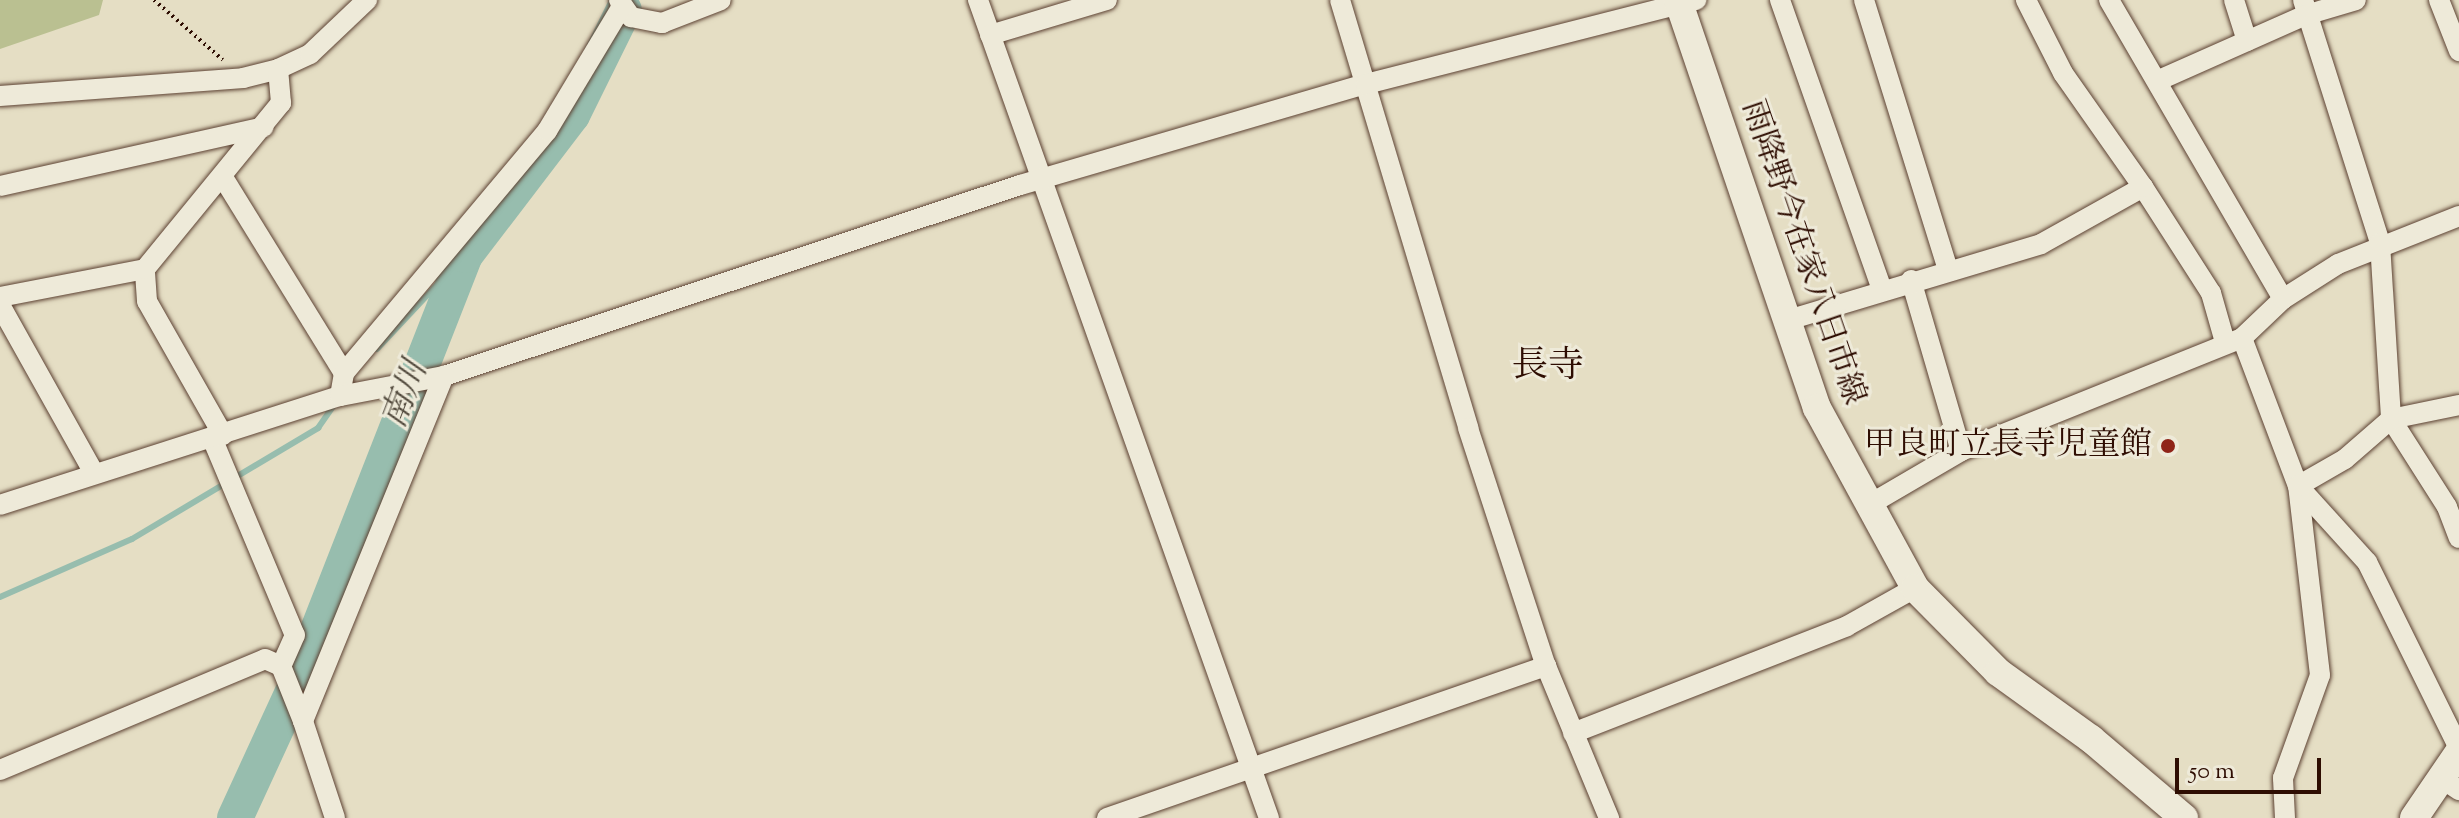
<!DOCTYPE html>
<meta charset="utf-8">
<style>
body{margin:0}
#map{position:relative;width:2459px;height:818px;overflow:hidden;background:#e5dec4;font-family:"Sorts Mill Goudy","Noto Serif JP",serif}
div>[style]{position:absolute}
.green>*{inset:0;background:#bac091}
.stream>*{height:6px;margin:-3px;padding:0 3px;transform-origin:3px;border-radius:3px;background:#97bdae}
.river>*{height:36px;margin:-18px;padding:0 18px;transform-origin:18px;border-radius:18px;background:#97bdae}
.path>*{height:4px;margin-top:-2px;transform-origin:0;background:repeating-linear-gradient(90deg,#2e0d02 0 2px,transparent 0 6px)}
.roads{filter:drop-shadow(0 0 2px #5c4132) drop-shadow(0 0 2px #5c4132)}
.street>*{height:20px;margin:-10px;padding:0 10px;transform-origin:10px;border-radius:10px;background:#eeead9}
.secondary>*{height:28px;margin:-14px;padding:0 14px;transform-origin:14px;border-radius:14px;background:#eeead9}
.dots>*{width:22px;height:22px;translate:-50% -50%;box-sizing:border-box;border:4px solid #eeead9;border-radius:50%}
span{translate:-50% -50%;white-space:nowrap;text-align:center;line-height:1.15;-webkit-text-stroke:6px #eeead9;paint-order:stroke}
.street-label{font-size:32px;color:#2e0d02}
.poi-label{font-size:32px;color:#2e0d02}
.right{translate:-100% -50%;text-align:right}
.water-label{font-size:34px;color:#534b3e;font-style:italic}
.quarter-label{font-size:36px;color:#2e0d02}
.scale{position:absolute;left:2175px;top:758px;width:146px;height:36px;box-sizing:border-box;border:4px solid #2e0d02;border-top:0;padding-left:10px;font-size:24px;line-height:28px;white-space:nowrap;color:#2e0d02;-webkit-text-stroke:6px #eeead9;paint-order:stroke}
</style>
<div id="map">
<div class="green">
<div style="clip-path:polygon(0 0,103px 0,99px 15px,0 49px)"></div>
</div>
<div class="stream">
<div style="left:377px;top:349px;width:129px;rotate:-46.9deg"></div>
<div style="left:0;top:597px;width:144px;rotate:-23.7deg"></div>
<div style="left:132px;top:539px;width:217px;rotate:-30.8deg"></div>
<div style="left:318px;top:428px;width:28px;rotate:-55deg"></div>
</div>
<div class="river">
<div style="left:235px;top:818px;width:151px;rotate:-65.3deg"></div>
<div style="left:298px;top:681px;width:458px;rotate:-68.6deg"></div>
<div style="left:465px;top:255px;width:176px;rotate:-52.6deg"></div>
<div style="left:572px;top:115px;width:117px;rotate:-63.7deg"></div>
</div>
<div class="path">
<div style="left:154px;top:0;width:91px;rotate:41deg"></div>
</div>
<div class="roads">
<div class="street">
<div style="left:619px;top:0;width:21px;rotate:55deg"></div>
<div style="left:631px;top:17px;width:32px;rotate:11deg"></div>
<div style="left:662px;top:23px;width:63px;rotate:-21.3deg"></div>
<div style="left:978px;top:0;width:868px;rotate:70.42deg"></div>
<div style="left:1340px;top:0;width:447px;rotate:73.3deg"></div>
<div style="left:1468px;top:428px;width:250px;rotate:71.9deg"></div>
<div style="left:1546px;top:666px;width:165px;rotate:67.5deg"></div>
<div style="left:1780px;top:0;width:306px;rotate:70.6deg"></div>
<div style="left:1864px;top:0;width:282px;rotate:72.7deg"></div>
<div style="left:2109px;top:0;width:346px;rotate:59.8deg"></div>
<div style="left:2234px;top:0;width:43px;rotate:72.4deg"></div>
<div style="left:2303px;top:0;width:255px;rotate:72.4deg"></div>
<div style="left:2380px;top:243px;width:176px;rotate:86.4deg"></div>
<div style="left:2391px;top:419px;width:104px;rotate:57.5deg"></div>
<div style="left:2447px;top:507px;width:33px;rotate:69deg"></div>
<div style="left:2439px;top:0;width:55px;rotate:68.6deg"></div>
<div style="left:990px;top:35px;width:122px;rotate:-16.7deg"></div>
<div style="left:2157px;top:81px;width:163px;rotate:-23.9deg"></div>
<div style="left:2306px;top:15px;width:52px;rotate:-16.7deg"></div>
<div style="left:0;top:96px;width:244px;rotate:-4.2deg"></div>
<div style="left:243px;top:78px;width:36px;rotate:-14deg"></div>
<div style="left:278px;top:69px;width:35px;rotate:-25deg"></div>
<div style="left:310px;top:54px;width:79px;rotate:-43.5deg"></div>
<div style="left:224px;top:179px;width:228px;rotate:58.3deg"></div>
<div style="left:0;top:186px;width:270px;rotate:-12.6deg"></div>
<div style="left:2143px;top:187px;width:126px;rotate:57.3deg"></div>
<div style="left:2211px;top:293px;width:51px;rotate:74.1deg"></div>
<div style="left:1911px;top:280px;width:178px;rotate:73.7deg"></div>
<div style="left:0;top:297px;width:148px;rotate:-10.9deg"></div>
<div style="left:0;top:305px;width:193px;rotate:60.8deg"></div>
<div style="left:1785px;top:321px;width:267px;rotate:-16.7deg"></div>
<div style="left:2041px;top:244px;width:117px;rotate:-29.2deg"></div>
<div style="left:2143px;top:187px;width:139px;rotate:-125.1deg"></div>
<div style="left:2063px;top:73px;width:82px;rotate:-116.9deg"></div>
<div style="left:2242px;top:338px;width:158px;rotate:69.3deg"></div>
<div style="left:2298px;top:486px;width:103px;rotate:47.8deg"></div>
<div style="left:2367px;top:562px;width:208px;rotate:63.7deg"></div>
<div style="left:340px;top:396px;width:23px;rotate:-80deg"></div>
<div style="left:344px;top:373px;width:316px;rotate:-50deg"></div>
<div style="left:547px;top:131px;width:146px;rotate:-59deg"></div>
<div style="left:223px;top:435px;width:154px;rotate:-119.6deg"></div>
<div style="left:147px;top:301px;width:32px;rotate:-94deg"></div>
<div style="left:145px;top:269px;width:215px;rotate:-50.7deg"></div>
<div style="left:281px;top:103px;width:34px;rotate:-95deg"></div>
<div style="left:212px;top:438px;width:214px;rotate:67.2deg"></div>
<div style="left:295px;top:635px;width:34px;rotate:114deg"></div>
<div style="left:281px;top:666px;width:59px;rotate:68.2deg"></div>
<div style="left:0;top:505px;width:357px;rotate:-17.8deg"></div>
<div style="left:340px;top:396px;width:106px;rotate:-10.9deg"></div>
<div style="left:444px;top:376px;width:607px;rotate:-18.35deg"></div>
<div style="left:1020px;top:185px;width:360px;rotate:-16.3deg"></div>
<div style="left:1366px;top:84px;width:341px;rotate:-14.3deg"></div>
<div style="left:1867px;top:506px;width:109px;rotate:-30.3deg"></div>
<div style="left:1961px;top:451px;width:303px;rotate:-21.9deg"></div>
<div style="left:2242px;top:338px;width:57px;rotate:-43.6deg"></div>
<div style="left:2283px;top:299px;width:65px;rotate:-32.5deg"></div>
<div style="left:2338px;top:264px;width:130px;rotate:-21.6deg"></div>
<div style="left:1573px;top:733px;width:294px;rotate:-21.3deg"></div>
<div style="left:1847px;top:626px;width:78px;rotate:-29.2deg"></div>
<div style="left:0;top:770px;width:287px;rotate:-22.7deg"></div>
<div style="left:265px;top:659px;width:17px;rotate:24deg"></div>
<div style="left:2441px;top:778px;width:22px;rotate:34deg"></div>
<div style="left:335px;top:818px;width:102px;rotate:-108.3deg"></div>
<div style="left:303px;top:721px;width:373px;rotate:-67.8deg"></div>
<div style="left:1107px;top:818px;width:465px;rotate:-19.1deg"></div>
<div style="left:2285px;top:818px;width:40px;rotate:-92.9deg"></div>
<div style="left:2283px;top:778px;width:109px;rotate:-70.2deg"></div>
<div style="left:2320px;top:675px;width:190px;rotate:-96.6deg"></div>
<div style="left:2298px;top:486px;width:54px;rotate:-29.9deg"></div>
<div style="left:2345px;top:459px;width:61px;rotate:-41deg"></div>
<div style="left:2391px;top:419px;width:69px;rotate:-11.6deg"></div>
</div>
<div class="secondary">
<div style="left:1678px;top:0;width:431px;rotate:71.2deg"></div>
<div style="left:1817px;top:408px;width:205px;rotate:61.4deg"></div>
<div style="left:1915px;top:588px;width:118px;rotate:45.3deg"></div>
<div style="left:1998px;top:672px;width:115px;rotate:35.8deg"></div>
<div style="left:2091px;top:739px;width:122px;rotate:40.3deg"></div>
<div style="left:2414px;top:818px;width:80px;rotate:-55.7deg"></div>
</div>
</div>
<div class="dots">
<div style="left:2168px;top:446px;background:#8f2418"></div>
</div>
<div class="street-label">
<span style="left:1802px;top:253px;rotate:71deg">雨降野今在家八日市線</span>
</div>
<div class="poi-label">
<span class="right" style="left:2152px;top:446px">甲良町立長寺児童館</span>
</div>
<div class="water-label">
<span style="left:406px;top:395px;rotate:-69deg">南川</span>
</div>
<div class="quarter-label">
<span style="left:1548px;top:368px">長寺</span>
</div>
<div class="scale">50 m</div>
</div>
